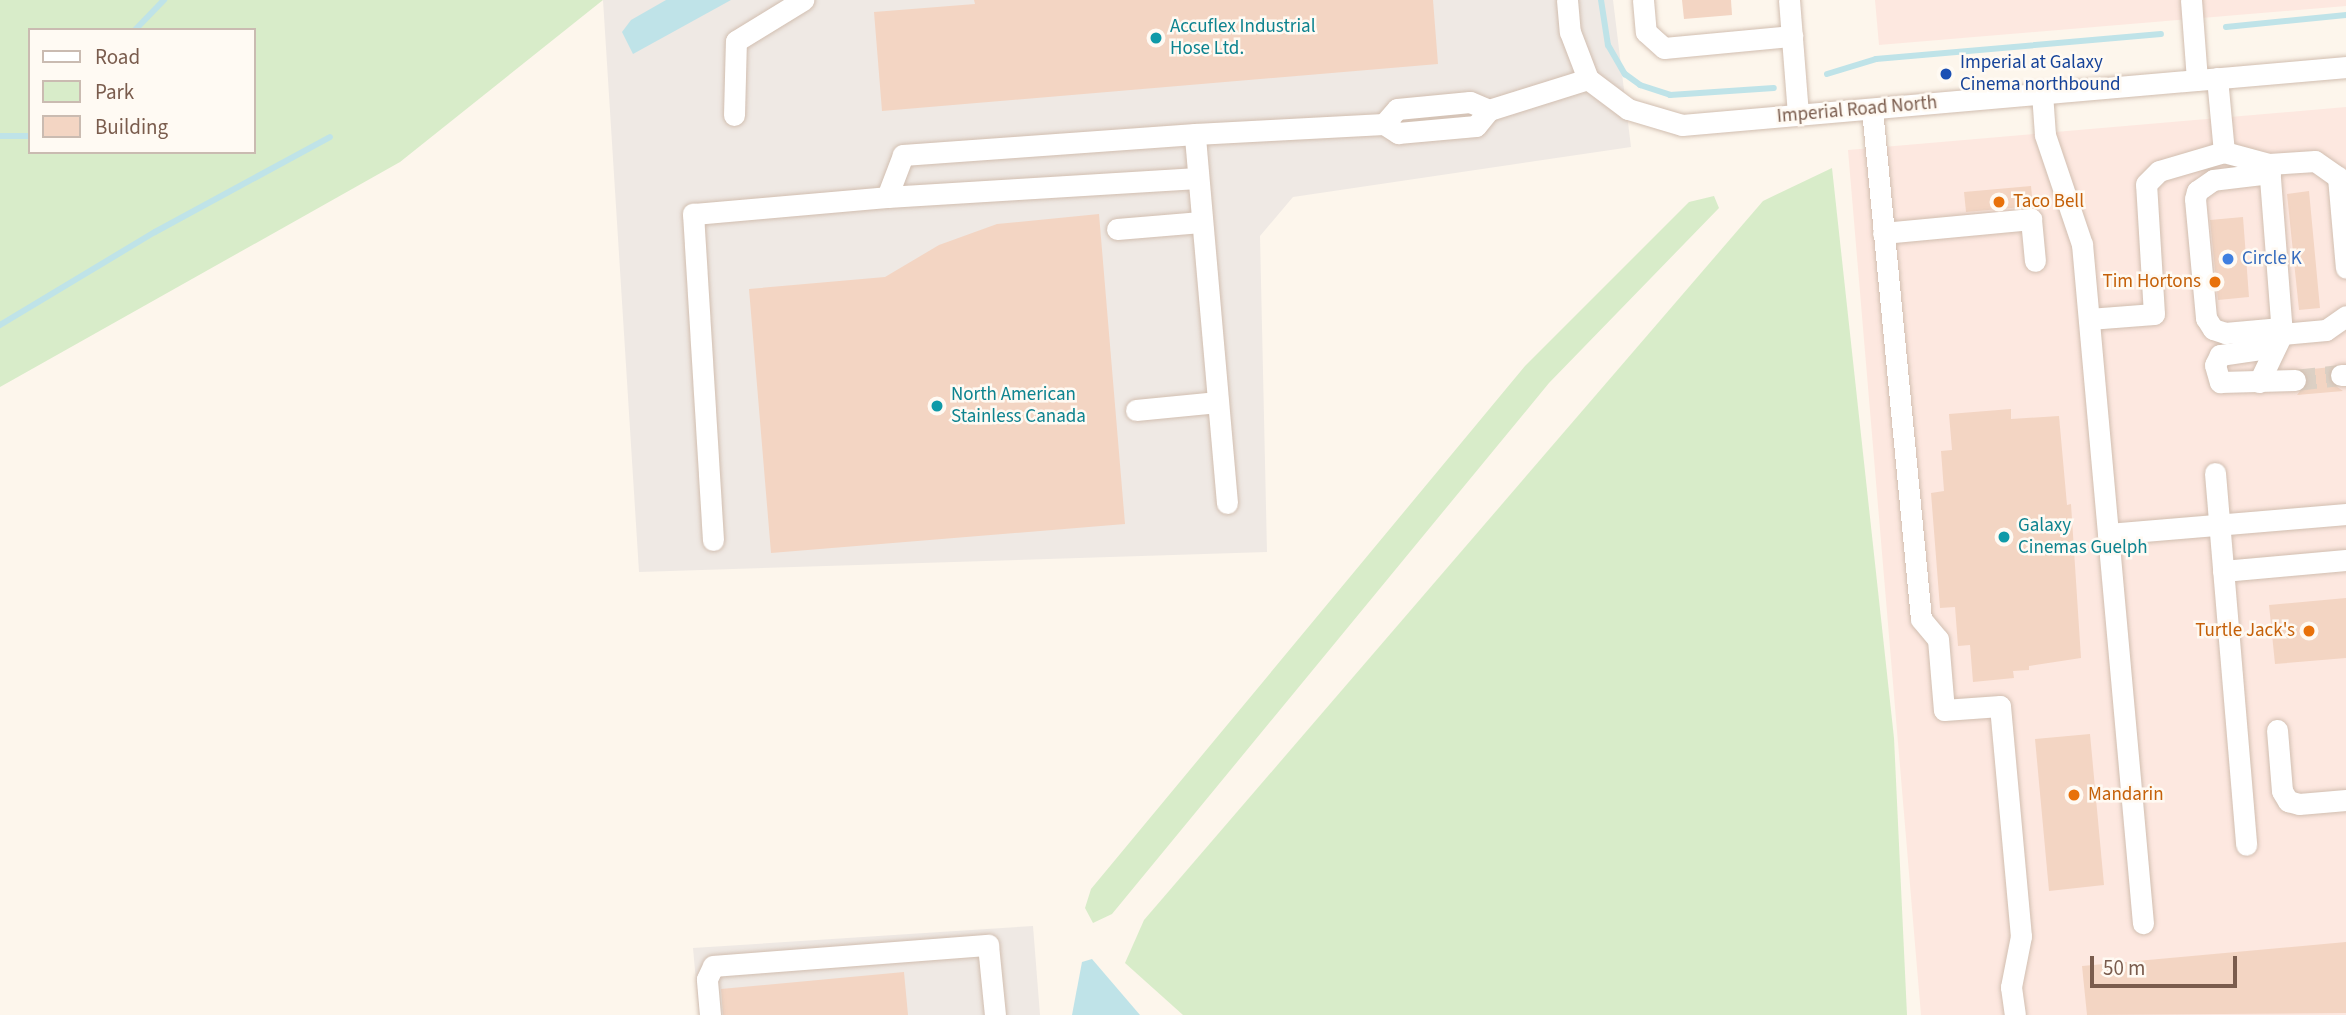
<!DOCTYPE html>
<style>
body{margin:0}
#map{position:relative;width:2346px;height:1015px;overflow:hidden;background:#fdf6ec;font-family:"Source Sans 3",sans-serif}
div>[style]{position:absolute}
.commercial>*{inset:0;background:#fde8e0}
.industrial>*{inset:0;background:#efe9e4}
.green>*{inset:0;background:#d8ecc9}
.water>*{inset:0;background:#bfe3e8}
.stream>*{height:6px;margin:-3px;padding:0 3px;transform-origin:3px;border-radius:3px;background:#bfe3e8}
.building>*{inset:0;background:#f3d5c3}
.minor-tunnel>*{height:21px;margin-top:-10.5px;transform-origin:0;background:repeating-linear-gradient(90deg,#dcd0c4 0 21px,transparent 0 31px)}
.roads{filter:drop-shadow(0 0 2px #d1beb0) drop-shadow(0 0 2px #d1beb0)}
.minor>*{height:21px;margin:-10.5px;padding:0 10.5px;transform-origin:10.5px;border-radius:10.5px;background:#fff}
.dots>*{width:19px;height:19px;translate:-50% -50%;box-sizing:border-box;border:4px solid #fffaf3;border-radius:50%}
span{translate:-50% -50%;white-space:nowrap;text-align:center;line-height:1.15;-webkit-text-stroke:5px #fffaf3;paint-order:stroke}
.culture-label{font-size:19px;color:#0d838f}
.left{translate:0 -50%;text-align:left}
.transit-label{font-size:19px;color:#164399}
.street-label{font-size:19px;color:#7a5c4d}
.food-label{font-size:19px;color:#c56008}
.right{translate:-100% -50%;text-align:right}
.shop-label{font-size:19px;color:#366cbe}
.legend{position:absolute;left:28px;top:28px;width:228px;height:126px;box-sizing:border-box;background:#fffaf3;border:2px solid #cabbb1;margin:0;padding:9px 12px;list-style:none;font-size:21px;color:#7a5c4d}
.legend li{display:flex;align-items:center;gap:14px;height:35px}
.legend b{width:35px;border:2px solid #cabbb1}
.scale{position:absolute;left:2090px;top:956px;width:147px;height:32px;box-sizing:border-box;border:4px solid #7a5c4d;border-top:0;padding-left:9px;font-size:21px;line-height:24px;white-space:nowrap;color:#7a5c4d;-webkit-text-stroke:5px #fffaf3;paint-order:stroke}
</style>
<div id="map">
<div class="commercial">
<div style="clip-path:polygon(1875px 0,2346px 0,2346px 6px,1879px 45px)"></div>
<div style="clip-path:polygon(2346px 107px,2346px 1015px,1921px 1015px,1848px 150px)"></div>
</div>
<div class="industrial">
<div style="clip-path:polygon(603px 0,1613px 0,1631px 147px,1293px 197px,1260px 236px,1267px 552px,639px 572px)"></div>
<div style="clip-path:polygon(1033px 926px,1040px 1015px,699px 1015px,693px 948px)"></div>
</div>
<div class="green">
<div style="clip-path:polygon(evenodd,0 0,603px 0,400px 162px,0 387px,0 0,30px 30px,254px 30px,254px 152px,30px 152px,30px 30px)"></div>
<div style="clip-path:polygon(1832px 168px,1894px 738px,1907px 1015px,1183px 1015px,1125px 963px,1144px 920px,1763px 201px)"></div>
<div style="clip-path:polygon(1714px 196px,1719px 208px,1549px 383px,1112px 914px,1093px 923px,1085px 908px,1091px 889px,1525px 366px,1689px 202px)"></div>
</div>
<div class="water">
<div style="clip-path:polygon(666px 0,731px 0,633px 54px,622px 32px,631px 20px)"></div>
<div style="clip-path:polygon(1092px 959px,1140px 1015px,1072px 1015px,1082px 962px)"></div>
</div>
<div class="stream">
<div style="left:1601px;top:0;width:46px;rotate:81.2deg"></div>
<div style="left:1608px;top:45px;width:34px;rotate:60deg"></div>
<div style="left:1625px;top:74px;width:19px;rotate:36deg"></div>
<div style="left:1640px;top:85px;width:32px;rotate:18deg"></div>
<div style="left:1670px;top:95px;width:104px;rotate:-3.9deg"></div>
<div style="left:2226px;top:27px;width:121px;rotate:-5.7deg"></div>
<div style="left:135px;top:30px;width:42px;rotate:-46deg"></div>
<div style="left:1827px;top:74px;width:51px;rotate:-17deg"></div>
<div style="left:1876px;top:59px;width:286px;rotate:-5deg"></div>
<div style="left:0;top:136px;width:30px"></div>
<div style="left:0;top:325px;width:181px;rotate:-31deg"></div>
<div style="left:155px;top:232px;width:199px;rotate:-28.5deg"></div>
</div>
<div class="building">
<div style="clip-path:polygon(974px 0,1433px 0,1438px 64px,882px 111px,874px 12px,975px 4px)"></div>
<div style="clip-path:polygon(1682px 0,1731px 0,1732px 15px,1684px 19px)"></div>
<div style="clip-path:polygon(2031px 186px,2033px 206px,1966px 212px,1964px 192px)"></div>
<div style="clip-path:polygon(2309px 191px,2320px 308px,2299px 310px,2287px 194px)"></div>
<div style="clip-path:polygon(1099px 214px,1125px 524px,771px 553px,749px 289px,885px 277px,939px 245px,997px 224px)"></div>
<div style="clip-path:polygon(2243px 217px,2249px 297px,2218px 300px,2210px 220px)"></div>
<div style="clip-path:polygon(2331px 367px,2329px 381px,2343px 391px,2297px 395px,2308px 380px,2303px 370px)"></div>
<div style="clip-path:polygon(2011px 409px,2011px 419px,2059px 416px,2067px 505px,2071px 504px,2081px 658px,2029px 666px,2029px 670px,2013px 671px,2014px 678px,1973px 682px,1970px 645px,1958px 646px,1955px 607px,1940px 608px,1931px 493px,1944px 491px,1941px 451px,1952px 450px,1949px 414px)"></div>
<div style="clip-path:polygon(2346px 598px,2346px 658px,2275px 664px,2269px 605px)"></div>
<div style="clip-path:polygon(2090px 734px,2104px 885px,2049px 891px,2035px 739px)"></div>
<div style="clip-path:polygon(2346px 942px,2346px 1013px,2087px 1015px,2082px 966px)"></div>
<div style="clip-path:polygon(904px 972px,908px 1015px,723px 1015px,721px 989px)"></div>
</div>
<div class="minor-tunnel">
<div style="left:2295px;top:380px;width:46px;rotate:-6.2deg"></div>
</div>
<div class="roads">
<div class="minor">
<div style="left:1567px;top:0;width:32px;rotate:85deg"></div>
<div style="left:1570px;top:32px;width:50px;rotate:69deg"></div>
<div style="left:1588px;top:79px;width:50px;rotate:36.9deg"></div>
<div style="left:1628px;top:109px;width:56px;rotate:16.5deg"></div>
<div style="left:1682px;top:125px;width:667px;rotate:-4.99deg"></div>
<div style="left:1643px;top:0;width:32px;rotate:85deg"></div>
<div style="left:1646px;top:32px;width:24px;rotate:42deg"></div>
<div style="left:1664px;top:48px;width:129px;rotate:-5.4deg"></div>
<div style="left:1789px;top:0;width:115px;rotate:85.5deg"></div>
<div style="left:2191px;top:0;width:80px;rotate:85.7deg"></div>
<div style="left:2217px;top:78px;width:74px;rotate:84.6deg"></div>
<div style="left:2224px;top:152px;width:47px;rotate:14.9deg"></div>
<div style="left:2269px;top:164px;width:46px;rotate:-3.7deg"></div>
<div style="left:2315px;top:161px;width:28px;rotate:35deg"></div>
<div style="left:2338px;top:177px;width:91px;rotate:85deg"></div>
<div style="left:2042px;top:93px;width:42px;rotate:85.9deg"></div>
<div style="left:2045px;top:135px;width:115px;rotate:71.3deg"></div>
<div style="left:2082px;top:244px;width:682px;rotate:84.87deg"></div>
<div style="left:1872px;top:109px;width:512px;rotate:84.51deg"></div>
<div style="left:1921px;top:619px;width:26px;rotate:50deg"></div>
<div style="left:1938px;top:639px;width:71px;rotate:85.2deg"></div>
<div style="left:1944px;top:710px;width:56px;rotate:-4.1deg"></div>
<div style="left:2000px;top:706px;width:231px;rotate:84.8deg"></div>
<div style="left:2021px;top:936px;width:52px;rotate:101.1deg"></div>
<div style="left:2011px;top:987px;width:28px;rotate:82deg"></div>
<div style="left:734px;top:115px;width:74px;rotate:-88.5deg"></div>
<div style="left:736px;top:41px;width:79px;rotate:-31.5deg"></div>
<div style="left:1384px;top:124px;width:20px;rotate:-49deg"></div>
<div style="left:1397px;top:109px;width:73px;rotate:-5.5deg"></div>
<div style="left:1470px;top:102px;width:21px;rotate:23deg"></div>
<div style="left:1195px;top:134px;width:293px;rotate:175.9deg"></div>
<div style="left:903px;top:155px;width:45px;rotate:110.9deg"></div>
<div style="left:887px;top:197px;width:311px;rotate:-3.5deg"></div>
<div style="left:2270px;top:173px;width:57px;rotate:173deg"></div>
<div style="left:2213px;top:180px;width:19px;rotate:145deg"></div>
<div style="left:2197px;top:191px;width:8px;rotate:104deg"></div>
<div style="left:2195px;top:199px;width:120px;rotate:84.7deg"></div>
<div style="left:2206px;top:318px;width:13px;rotate:58deg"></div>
<div style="left:2213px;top:329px;width:13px;rotate:18deg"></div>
<div style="left:2225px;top:333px;width:56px;rotate:-5.1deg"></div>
<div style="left:1117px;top:229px;width:84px;rotate:-4.8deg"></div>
<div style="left:1883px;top:233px;width:149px;rotate:-5.4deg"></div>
<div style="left:2031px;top:219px;width:42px;rotate:84.6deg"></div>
<div style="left:2089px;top:319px;width:65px;rotate:-4.4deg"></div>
<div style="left:2154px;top:314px;width:130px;rotate:-93.5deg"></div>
<div style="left:2146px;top:184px;width:18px;rotate:-45deg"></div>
<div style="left:2159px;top:171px;width:68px;rotate:-16.3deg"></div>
<div style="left:2282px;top:334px;width:44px;rotate:-5.2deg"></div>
<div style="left:2326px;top:330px;width:24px;rotate:-35deg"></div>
<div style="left:2274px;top:347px;width:55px;rotate:171.6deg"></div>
<div style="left:2220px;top:355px;width:11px;rotate:117deg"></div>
<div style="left:2215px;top:365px;width:18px;rotate:74deg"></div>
<div style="left:2220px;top:382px;width:75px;rotate:-1.5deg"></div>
<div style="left:2341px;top:375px;width:5px"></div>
<div style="left:2259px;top:382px;width:53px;rotate:-64.4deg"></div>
<div style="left:2282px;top:334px;width:170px;rotate:-94.4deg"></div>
<div style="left:1136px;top:410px;width:82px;rotate:-5.6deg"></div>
<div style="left:2215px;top:473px;width:373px;rotate:85.2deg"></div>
<div style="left:1227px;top:503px;width:370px;rotate:-95deg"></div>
<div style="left:1195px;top:134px;width:189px;rotate:-3deg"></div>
<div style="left:1384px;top:124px;width:17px;rotate:33deg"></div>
<div style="left:1398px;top:133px;width:78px;rotate:-5.1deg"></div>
<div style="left:1476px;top:126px;width:21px;rotate:-51deg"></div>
<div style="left:1489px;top:110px;width:104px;rotate:-17.4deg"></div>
<div style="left:2108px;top:534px;width:239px;rotate:-4.8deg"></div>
<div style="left:713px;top:540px;width:327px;rotate:-93.5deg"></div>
<div style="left:693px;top:214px;width:195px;rotate:-5deg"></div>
<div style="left:2223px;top:571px;width:123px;rotate:-5.1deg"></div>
<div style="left:2277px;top:730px;width:61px;rotate:85.3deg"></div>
<div style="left:2282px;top:791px;width:12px;rotate:59deg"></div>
<div style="left:2288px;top:801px;width:11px;rotate:15deg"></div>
<div style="left:2299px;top:804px;width:47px;rotate:-4.9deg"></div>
<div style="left:710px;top:1015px;width:36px;rotate:-95deg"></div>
<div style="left:707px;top:979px;width:14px;rotate:-65deg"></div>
<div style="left:713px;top:966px;width:276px;rotate:-4.4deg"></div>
<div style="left:988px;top:945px;width:70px;rotate:84.3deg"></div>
</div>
</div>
<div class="dots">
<div style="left:1156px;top:38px;background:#0f9aa8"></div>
<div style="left:1946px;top:74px;background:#1a4fb4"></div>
<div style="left:1999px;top:202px;background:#e8710a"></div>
<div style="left:2228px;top:259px;background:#3f7fe0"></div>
<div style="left:2215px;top:282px;background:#e8710a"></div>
<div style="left:937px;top:406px;background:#0f9aa8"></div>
<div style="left:2004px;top:537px;background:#0f9aa8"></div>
<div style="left:2309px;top:631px;background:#e8710a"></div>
<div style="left:2074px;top:795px;background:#e8710a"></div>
</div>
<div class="culture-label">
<span class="left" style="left:1170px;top:38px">Accuflex Industrial<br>Hose Ltd.</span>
<span class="left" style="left:951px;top:406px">North American<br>Stainless Canada</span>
<span class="left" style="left:2018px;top:537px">Galaxy<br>Cinemas Guelph</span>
</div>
<div class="transit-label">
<span class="left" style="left:1960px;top:74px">Imperial at Galaxy<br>Cinema northbound</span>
</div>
<div class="street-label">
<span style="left:1857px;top:110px;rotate:-5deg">Imperial Road North</span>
</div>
<div class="food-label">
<span class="left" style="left:2013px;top:202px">Taco Bell</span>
<span class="right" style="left:2201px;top:282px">Tim Hortons</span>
<span class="right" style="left:2295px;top:631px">Turtle Jack's</span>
<span class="left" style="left:2088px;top:795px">Mandarin</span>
</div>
<div class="shop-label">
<span class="left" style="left:2242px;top:259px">Circle K</span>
</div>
<ul class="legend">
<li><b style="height:9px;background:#fff"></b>Road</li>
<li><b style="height:19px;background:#d8ecc9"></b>Park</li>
<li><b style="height:19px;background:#f3d5c3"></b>Building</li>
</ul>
<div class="scale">50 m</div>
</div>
